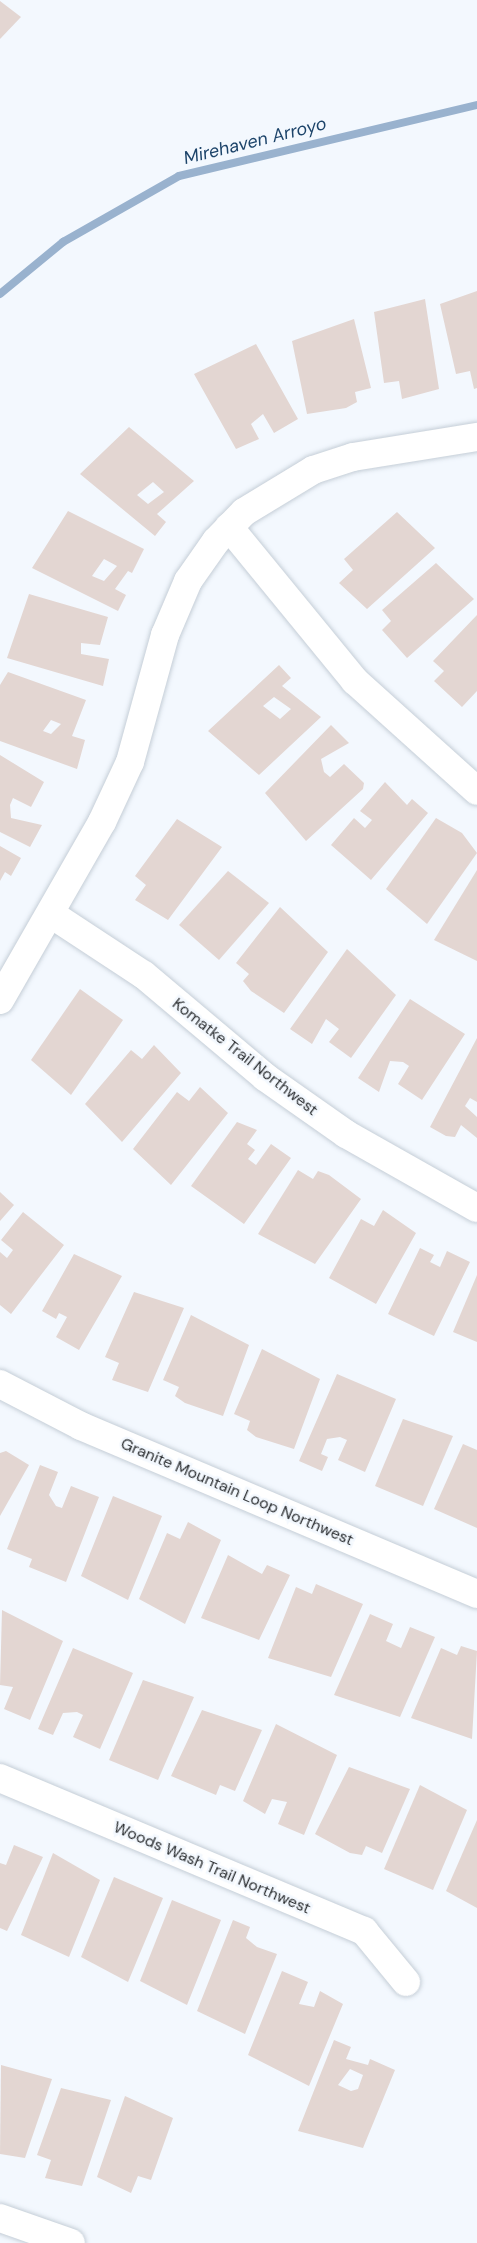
<!DOCTYPE html>
<style>
body{margin:0}
#map{position:relative;width:477px;height:2243px;overflow:hidden;background:#f3f8fe;font-family:"DM Sans",sans-serif}
div>[style]{position:absolute}
.stream>*{height:8px;margin:-4px;padding:0 4px;transform-origin:4px;border-radius:4px;background:#99b2ce}
.building>*{inset:0;background:#e3d6d2}
.roads{filter:drop-shadow(0 0 2px #c5ced7) drop-shadow(0 0 2px #c5ced7)}
.minor>*{height:28px;margin:-14px;padding:0 14px;transform-origin:14px;border-radius:14px;background:#fff}
span{translate:-50% -50%;white-space:nowrap;text-align:center;line-height:1.15;-webkit-text-stroke:5px #f3f8fe;paint-order:stroke}
.street-label{font-size:16px;color:#2c2f32}
.water-label{font-size:18px;color:#1d446a;font-style:italic}
</style>
<div id="map">
<div class="stream">
<div style="left:0;top:294px;width:82px;rotate:-39.5deg"></div>
<div style="left:63px;top:242px;width:133px;rotate:-29.6deg"></div>
<div style="left:179px;top:176px;width:306px;rotate:-13.4deg"></div>
</div>
<div class="building">
<div style="clip-path:polygon(0 1px,21px 17px,0 39px)"></div>
<div style="clip-path:polygon(477px 291px,477px 388px,474px 389px,470px 371px,456px 374px,440px 304px)"></div>
<div style="clip-path:polygon(425px 299px,439px 389px,402px 399px,399px 381px,384px 383px,374px 312px)"></div>
<div style="clip-path:polygon(354px 319px,371px 388px,355px 392px,357px 402px,346px 408px,307px 414px,292px 341px)"></div>
<div style="clip-path:polygon(256px 344px,298px 419px,274px 433px,263px 414px,251px 424px,259px 439px,236px 449px,194px 374px)"></div>
<div style="clip-path:polygon(evenodd,129px 427px,194px 481px,157px 514px,166px 522px,155px 536px,80px 474px,129px 427px,153px 482px,164px 492px,148px 504px,137px 495px,153px 482px)"></div>
<div style="clip-path:polygon(evenodd,68px 511px,144px 549px,132px 573px,128px 571px,115px 589px,126px 595px,118px 611px,32px 568px,68px 511px,104px 559px,117px 566px,104px 581px,92px 576px,104px 559px)"></div>
<div style="clip-path:polygon(397px 512px,435px 548px,367px 609px,339px 583px,353px 570px,344px 559px)"></div>
<div style="clip-path:polygon(436px 563px,474px 599px,407px 658px,382px 630px,391px 621px,382px 610px)"></div>
<div style="clip-path:polygon(29px 594px,108px 617px,100px 645px,81px 643px,81px 654px,109px 659px,103px 686px,7px 658px)"></div>
<div style="clip-path:polygon(477px 615px,477px 691px,462px 707px,434px 681px,444px 671px,433px 661px)"></div>
<div style="clip-path:polygon(evenodd,279px 665px,291px 678px,282px 686px,321px 717px,259px 775px,208px 731px,279px 665px,274px 697px,291px 709px,280px 719px,263px 706px,274px 697px)"></div>
<div style="clip-path:polygon(evenodd,8px 672px,86px 700px,72px 736px,85px 740px,77px 769px,0 741px,0 685px,8px 672px,51px 720px,61px 724px,51px 734px,43px 731px,51px 720px)"></div>
<div style="clip-path:polygon(331px 725px,349px 743px,321px 759px,324px 772px,330px 777px,344px 764px,364px 783px,363px 789px,306px 841px,265px 793px)"></div>
<div style="clip-path:polygon(0 755px,44px 782px,31px 807px,13px 798px,10px 805px,11px 818px,42px 825px,30px 847px,0 832px)"></div>
<div style="clip-path:polygon(385px 782px,407px 805px,412px 799px,428px 813px,371px 880px,331px 845px,354px 818px,365px 828px,372px 820px,360px 811px)"></div>
<div style="clip-path:polygon(436px 818px,462px 833px,477px 853px,427px 924px,386px 889px)"></div>
<div style="clip-path:polygon(177px 819px,222px 847px,168px 920px,135px 900px,146px 885px,135px 876px)"></div>
<div style="clip-path:polygon(0 846px,21px 858px,11px 876px,5px 872px,0 881px)"></div>
<div style="clip-path:polygon(477px 870px,477px 961px,434px 940px)"></div>
<div style="clip-path:polygon(228px 871px,269px 903px,219px 960px,179px 925px)"></div>
<div style="clip-path:polygon(280px 907px,328px 952px,284px 1013px,251px 991px,243px 981px,249px 974px,236px 963px)"></div>
<div style="clip-path:polygon(347px 949px,396px 995px,351px 1058px,329px 1042px,339px 1029px,326px 1019px,312px 1044px,290px 1029px)"></div>
<div style="clip-path:polygon(80px 989px,123px 1020px,71px 1095px,31px 1060px)"></div>
<div style="clip-path:polygon(410px 999px,465px 1034px,422px 1100px,398px 1084px,409px 1066px,403px 1062px,390px 1061px,379px 1092px,358px 1078px)"></div>
<div style="clip-path:polygon(477px 1038px,477px 1102px,470px 1098px,465px 1106px,477px 1117px,477px 1138px,461px 1125px,455px 1137px,446px 1136px,430px 1127px)"></div>
<div style="clip-path:polygon(154px 1045px,181px 1073px,122px 1142px,85px 1104px,131px 1050px,142px 1059px)"></div>
<div style="clip-path:polygon(200px 1087px,228px 1113px,171px 1185px,133px 1149px,177px 1092px,189px 1101px)"></div>
<div style="clip-path:polygon(237px 1122px,257px 1130px,247px 1144px,255px 1150px,248px 1159px,256px 1165px,271px 1144px,291px 1158px,244px 1224px,191px 1186px)"></div>
<div style="clip-path:polygon(298px 1170px,313px 1179px,318px 1171px,329px 1175px,361px 1199px,315px 1264px,258px 1234px)"></div>
<div style="clip-path:polygon(0 1192px,14px 1205px,0 1221px)"></div>
<div style="clip-path:polygon(383px 1210px,416px 1233px,376px 1304px,329px 1278px,361px 1219px,374px 1226px)"></div>
<div style="clip-path:polygon(23px 1212px,64px 1245px,11px 1314px,0 1305px,0 1252px,7px 1258px,13px 1250px,1px 1240px)"></div>
<div style="clip-path:polygon(420px 1248px,434px 1255px,430px 1262px,440px 1267px,447px 1251px,470px 1262px,434px 1336px,388px 1314px)"></div>
<div style="clip-path:polygon(74px 1254px,122px 1276px,79px 1350px,56px 1337px,67px 1317px,59px 1313px,56px 1319px,42px 1311px)"></div>
<div style="clip-path:polygon(477px 1275px,477px 1342px,453px 1332px)"></div>
<div style="clip-path:polygon(134px 1292px,184px 1308px,148px 1392px,112px 1380px,119px 1363px,105px 1357px)"></div>
<div style="clip-path:polygon(191px 1315px,249px 1345px,223px 1416px,185px 1403px,175px 1396px,179px 1387px,163px 1380px)"></div>
<div style="clip-path:polygon(262px 1349px,320px 1379px,294px 1449px,256px 1437px,247px 1430px,250px 1421px,234px 1414px)"></div>
<div style="clip-path:polygon(337px 1374px,396px 1399px,365px 1472px,338px 1460px,347px 1440px,340px 1437px,327px 1439px,321px 1454px,328px 1457px,322px 1471px,299px 1461px)"></div>
<div style="clip-path:polygon(403px 1419px,453px 1436px,423px 1506px,375px 1486px)"></div>
<div style="clip-path:polygon(463px 1444px,477px 1450px,477px 1528px,434px 1509px)"></div>
<div style="clip-path:polygon(6px 1451px,29px 1465px,0 1516px,0 1453px)"></div>
<div style="clip-path:polygon(40px 1465px,58px 1472px,49px 1495px,56px 1506px,62px 1508px,71px 1486px,99px 1497px,66px 1582px,29px 1567px,32px 1559px,7px 1549px)"></div>
<div style="clip-path:polygon(113px 1496px,162px 1516px,128px 1600px,81px 1576px)"></div>
<div style="clip-path:polygon(188px 1522px,221px 1540px,185px 1624px,139px 1599px,167px 1533px,180px 1539px)"></div>
<div style="clip-path:polygon(228px 1555px,262px 1574px,267px 1565px,290px 1575px,259px 1640px,201px 1618px)"></div>
<div style="clip-path:polygon(316px 1584px,363px 1604px,331px 1677px,268px 1658px,296px 1587px,312px 1594px)"></div>
<div style="clip-path:polygon(2px 1610px,63px 1641px,30px 1720px,4px 1709px,13px 1687px,0 1685px)"></div>
<div style="clip-path:polygon(370px 1614px,393px 1624px,386px 1641px,401px 1648px,410px 1627px,435px 1637px,400px 1717px,334px 1695px)"></div>
<div style="clip-path:polygon(461px 1646px,477px 1651px,472px 1739px,411px 1718px,441px 1648px,457px 1655px)"></div>
<div style="clip-path:polygon(73px 1648px,133px 1673px,100px 1749px,73px 1737px,83px 1715px,77px 1712px,63px 1713px,53px 1735px,38px 1729px)"></div>
<div style="clip-path:polygon(143px 1680px,194px 1697px,158px 1780px,109px 1760px)"></div>
<div style="clip-path:polygon(202px 1710px,262px 1730px,235px 1791px,220px 1785px,216px 1795px,171px 1776px)"></div>
<div style="clip-path:polygon(276px 1724px,337px 1755px,304px 1835px,278px 1824px,287px 1802px,272px 1799px,265px 1814px,243px 1801px)"></div>
<div style="clip-path:polygon(349px 1767px,410px 1789px,382px 1853px,366px 1846px,362px 1855px,350px 1853px,315px 1834px)"></div>
<div style="clip-path:polygon(420px 1785px,467px 1810px,433px 1890px,384px 1869px)"></div>
<div style="clip-path:polygon(477px 1820px,477px 1908px,446px 1891px)"></div>
<div style="clip-path:polygon(14px 1845px,43px 1857px,7px 1931px,0 1928px,0 1863px,6px 1865px)"></div>
<div style="clip-path:polygon(53px 1853px,100px 1880px,69px 1957px,21px 1935px)"></div>
<div style="clip-path:polygon(114px 1877px,163px 1898px,128px 1982px,81px 1957px)"></div>
<div style="clip-path:polygon(172px 1900px,221px 1920px,187px 2005px,140px 1981px)"></div>
<div style="clip-path:polygon(233px 1920px,250px 1927px,246px 1938px,257px 1947px,277px 1954px,245px 2034px,197px 2011px)"></div>
<div style="clip-path:polygon(282px 1971px,308px 1982px,299px 2004px,314px 2007px,320px 1991px,343px 2004px,309px 2086px,248px 2055px)"></div>
<div style="clip-path:polygon(evenodd,334px 2040px,351px 2047px,346px 2059px,368px 2065px,370px 2059px,395px 2070px,363px 2148px,298px 2131px,334px 2040px,350px 2069px,363px 2075px,358px 2089px,351px 2091px,338px 2085px,350px 2069px)"></div>
<div style="clip-path:polygon(1px 2065px,52px 2079px,25px 2158px,0 2154px)"></div>
<div style="clip-path:polygon(61px 2088px,111px 2100px,82px 2186px,45px 2178px,51px 2160px,37px 2155px)"></div>
<div style="clip-path:polygon(125px 2096px,173px 2118px,151px 2180px,138px 2176px,131px 2193px,97px 2177px)"></div>
</div>
<div class="roads">
<div class="minor">
<div style="left:229px;top:527px;width:199px;rotate:50.7deg"></div>
<div style="left:355px;top:681px;width:164px;rotate:42deg"></div>
<div style="left:51px;top:914px;width:111px;rotate:33.3deg"></div>
<div style="left:144px;top:975px;width:158px;rotate:40.1deg"></div>
<div style="left:265px;top:1077px;width:99px;rotate:35.1deg"></div>
<div style="left:346px;top:1134px;width:150px;rotate:29.5deg"></div>
<div style="left:0;top:1000px;width:205px;rotate:-60.2deg"></div>
<div style="left:102px;top:822px;width:66px;rotate:-65deg"></div>
<div style="left:130px;top:762px;width:132px;rotate:-74.6deg"></div>
<div style="left:165px;top:635px;width:59px;rotate:-66.9deg"></div>
<div style="left:188px;top:581px;width:49px;rotate:-55deg"></div>
<div style="left:216px;top:541px;width:40px;rotate:-46deg"></div>
<div style="left:244px;top:512px;width:81px;rotate:-31.3deg"></div>
<div style="left:313px;top:470px;width:42px;rotate:-18deg"></div>
<div style="left:353px;top:457px;width:126px;rotate:-9.2deg"></div>
<div style="left:0;top:1384px;width:91px;rotate:27.4deg"></div>
<div style="left:81px;top:1426px;width:430px;rotate:23deg"></div>
<div style="left:0;top:1778px;width:395px;rotate:22.8deg"></div>
<div style="left:364px;top:1931px;width:66px;rotate:50.5deg"></div>
<div style="left:0;top:2218px;width:75px;rotate:19.4deg"></div>
</div>
</div>
<div class="street-label">
<span style="left:245px;top:1057px;rotate:38deg">Komatke Trail Northwest</span>
<span style="left:237px;top:1492px;rotate:23deg">Granite Mountain Loop Northwest</span>
<span style="left:212px;top:1868px;rotate:23deg">Woods Wash Trail Northwest</span>
</div>
<div class="water-label">
<span style="left:255px;top:141px;rotate:-14deg">Mirehaven Arroyo</span>
</div>
</div>
